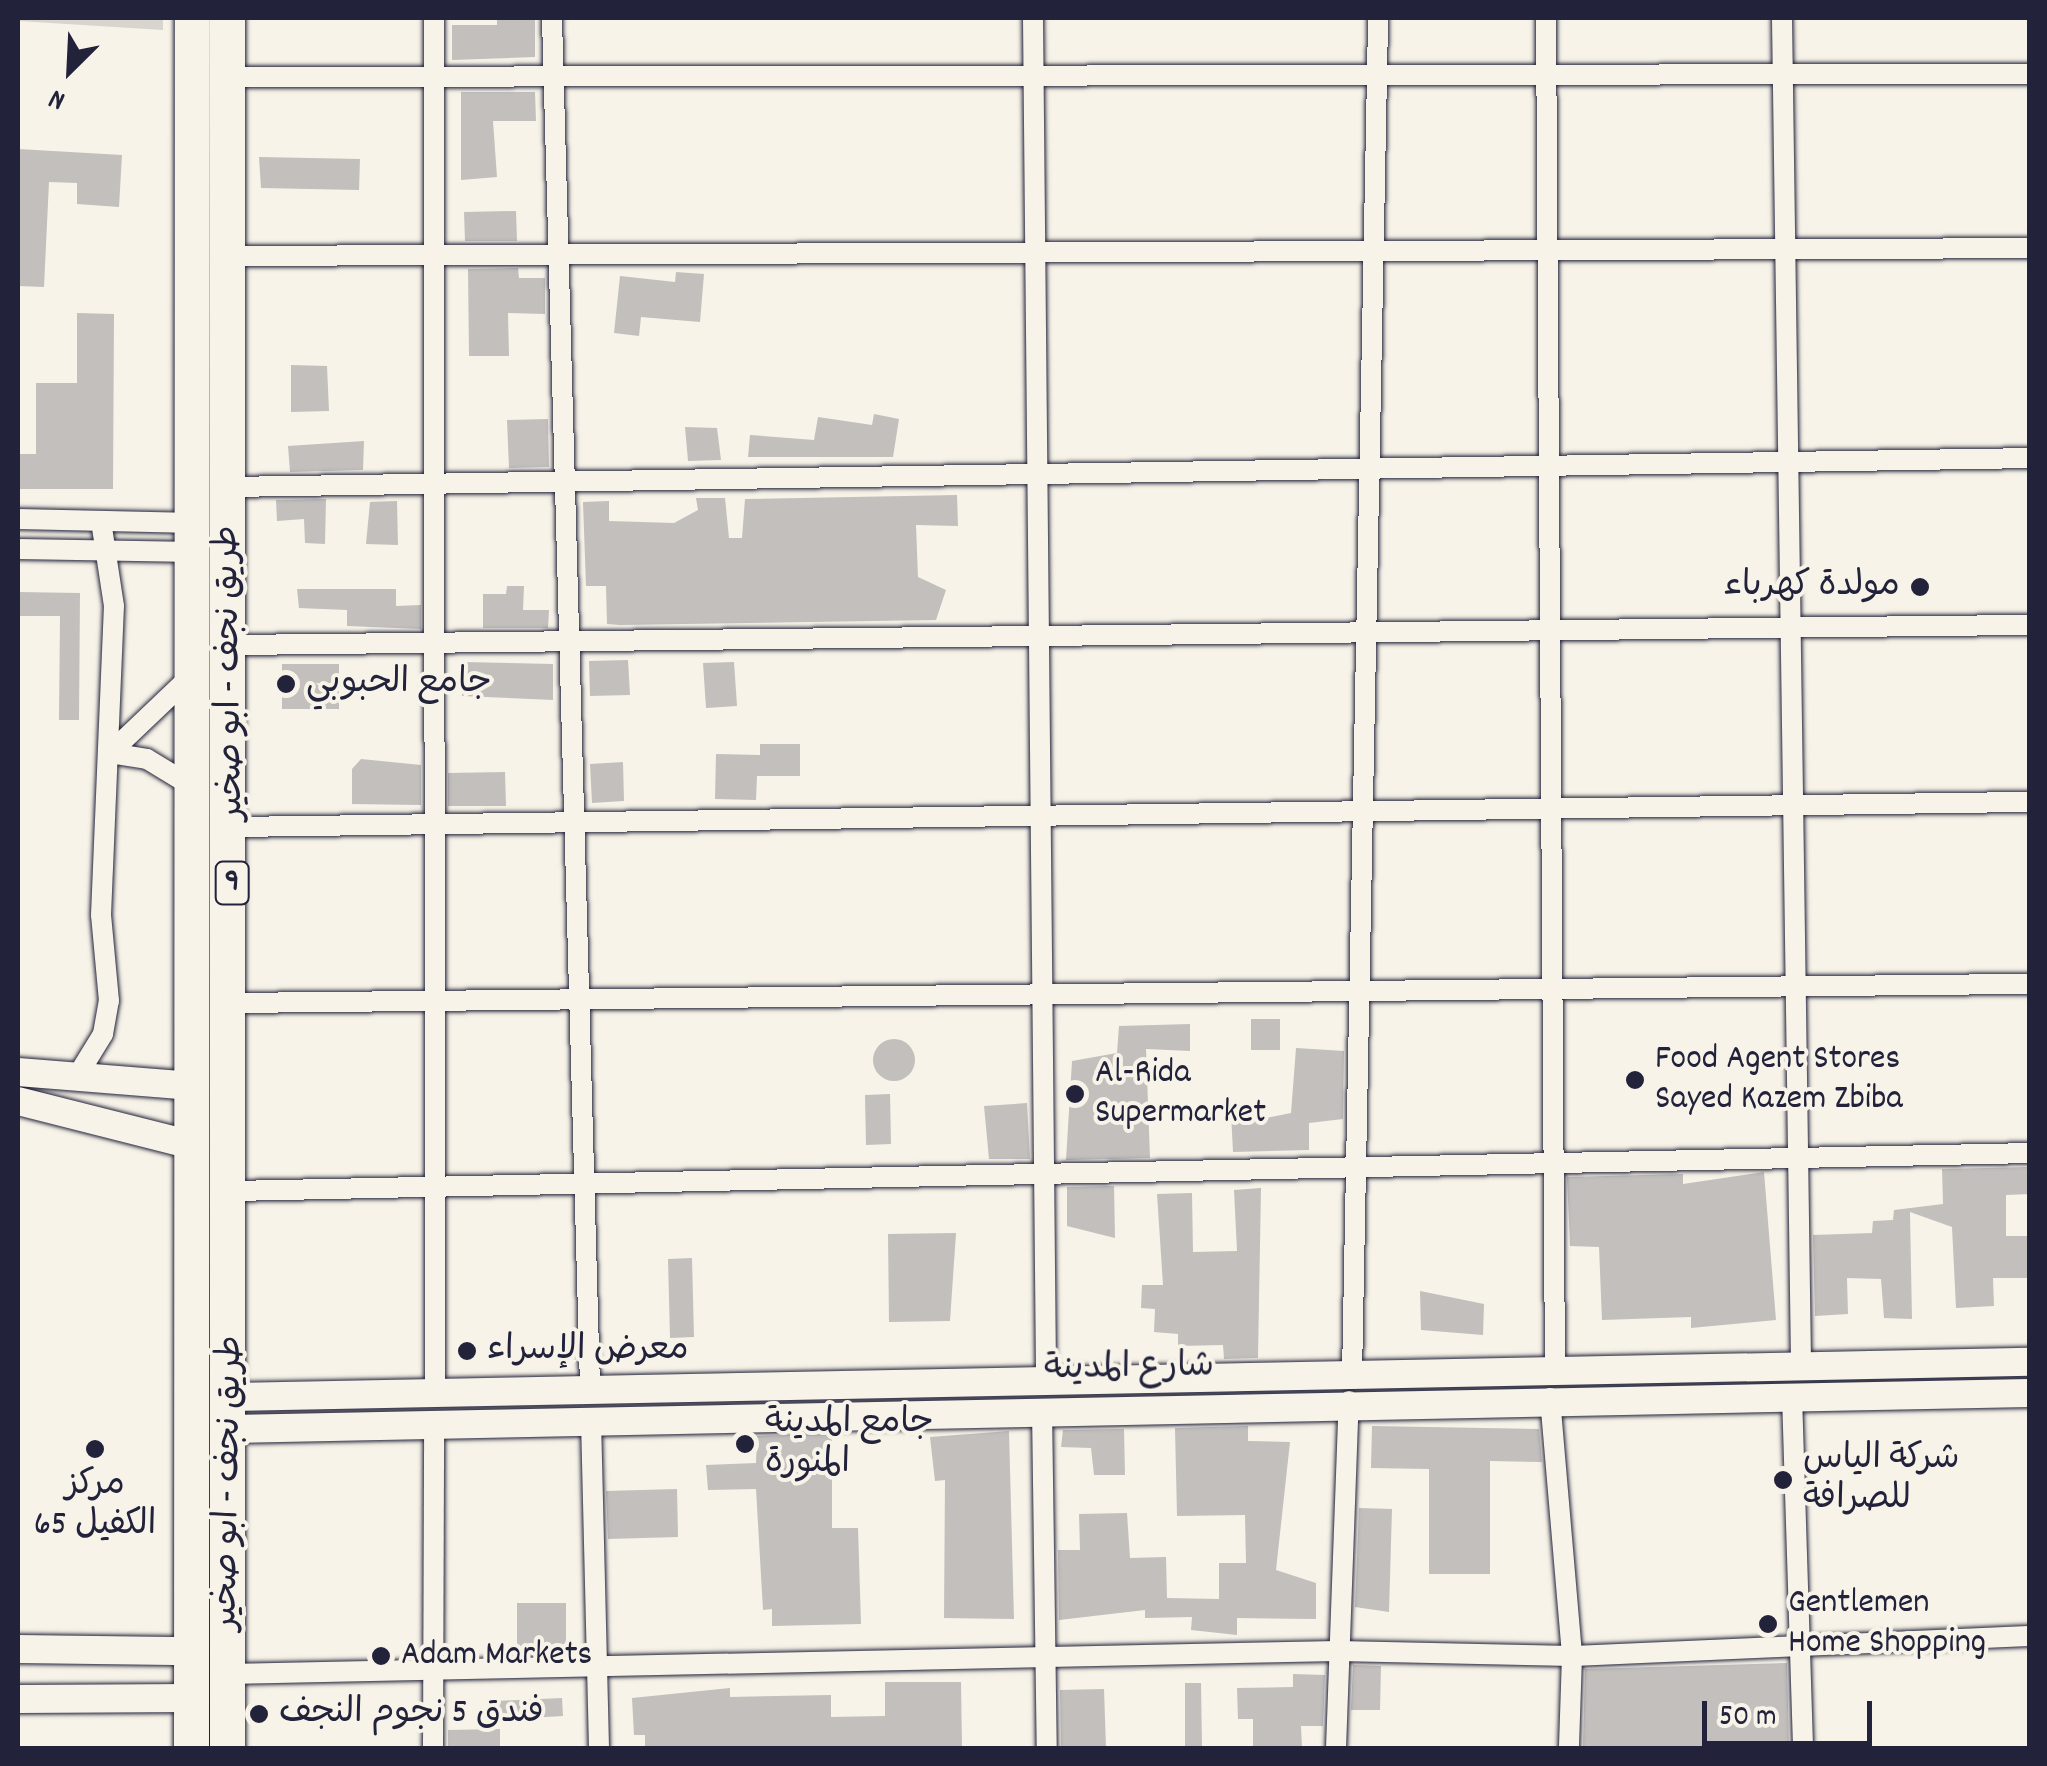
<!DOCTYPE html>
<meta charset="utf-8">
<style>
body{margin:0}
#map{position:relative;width:2047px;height:1766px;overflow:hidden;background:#f7f3e8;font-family:Dekko,"Playpen Sans Arabic",sans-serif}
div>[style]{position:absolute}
.green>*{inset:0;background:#d8d5cf}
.building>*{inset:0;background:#c2bfbd}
.round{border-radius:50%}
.roads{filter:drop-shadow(0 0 2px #22223b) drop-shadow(0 0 2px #22223b)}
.street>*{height:20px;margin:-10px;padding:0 10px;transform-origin:10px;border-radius:10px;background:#f7f3e8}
.secondary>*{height:28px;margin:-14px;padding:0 14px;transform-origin:14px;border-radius:14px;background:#f7f3e8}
.highway>*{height:35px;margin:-17.5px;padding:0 17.5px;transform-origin:17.5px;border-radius:17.5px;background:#f7f3e8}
.dots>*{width:28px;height:28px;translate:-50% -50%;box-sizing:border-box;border:5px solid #f7f3e8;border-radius:50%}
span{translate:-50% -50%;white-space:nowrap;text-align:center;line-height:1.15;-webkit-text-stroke:8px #f7f3e8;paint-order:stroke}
.shield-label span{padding:2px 8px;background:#f7f3e8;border:2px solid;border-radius:8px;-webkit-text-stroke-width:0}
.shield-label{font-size:32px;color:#22223b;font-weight:700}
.poi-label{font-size:35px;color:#22223b}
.right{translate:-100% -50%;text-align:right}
.left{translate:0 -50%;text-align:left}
.street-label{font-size:35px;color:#22223b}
.frame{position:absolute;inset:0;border:20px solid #22223b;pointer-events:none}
.north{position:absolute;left:20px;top:20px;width:100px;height:100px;-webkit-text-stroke:8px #f7f3e8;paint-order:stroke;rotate:204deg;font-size:28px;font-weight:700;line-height:40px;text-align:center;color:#22223b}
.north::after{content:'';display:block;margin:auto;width:35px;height:45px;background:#22223b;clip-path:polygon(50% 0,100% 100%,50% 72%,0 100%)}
.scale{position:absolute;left:1702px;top:1701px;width:170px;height:45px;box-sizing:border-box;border:5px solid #22223b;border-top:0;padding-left:12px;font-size:30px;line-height:35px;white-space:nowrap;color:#22223b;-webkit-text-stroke:8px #f7f3e8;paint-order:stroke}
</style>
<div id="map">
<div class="green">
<div style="clip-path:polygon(18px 18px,163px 18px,163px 30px,18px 21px)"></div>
</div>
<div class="building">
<div style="clip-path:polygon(497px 18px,535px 18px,535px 57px,452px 60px,452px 25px,497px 25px)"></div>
<div style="clip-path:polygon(461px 92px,535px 92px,536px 121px,493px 121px,497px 177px,461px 180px)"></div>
<div style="clip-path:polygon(18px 149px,122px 155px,119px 207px,77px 204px,77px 183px,49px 182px,44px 287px,18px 286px)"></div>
<div style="clip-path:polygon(259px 157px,360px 159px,359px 190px,261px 188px)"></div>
<div style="clip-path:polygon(516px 211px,517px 241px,465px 241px,464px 212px)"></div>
<div style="clip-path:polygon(518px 268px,519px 278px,545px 278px,545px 314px,508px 313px,509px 356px,469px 356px,468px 269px)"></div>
<div style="clip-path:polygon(676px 272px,704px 274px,700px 322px,641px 317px,639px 336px,614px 333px,620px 276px,675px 282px)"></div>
<div style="clip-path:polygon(77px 313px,114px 314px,113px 489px,18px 489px,18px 454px,36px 454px,36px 383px,77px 383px)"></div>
<div style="clip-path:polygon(291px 365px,327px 366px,329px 411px,291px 412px)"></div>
<div style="clip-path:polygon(874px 414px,899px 419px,893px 457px,748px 457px,750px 435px,814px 440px,818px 417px,872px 425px)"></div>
<div style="clip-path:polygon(548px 419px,549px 467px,509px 468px,507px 420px)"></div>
<div style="clip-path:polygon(685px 427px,717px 428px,721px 460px,688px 461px)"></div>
<div style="clip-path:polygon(364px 441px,363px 470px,290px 472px,288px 446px)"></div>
<div style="clip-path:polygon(957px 495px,958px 526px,916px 525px,918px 577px,946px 590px,936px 620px,620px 625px,607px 624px,606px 586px,586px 586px,583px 502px,609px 501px,609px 521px,674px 523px,698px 510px,696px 498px,725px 498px,729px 538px,742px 538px,745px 499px)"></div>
<div style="clip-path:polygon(326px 499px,325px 544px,305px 543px,304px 519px,277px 521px,276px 500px)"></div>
<div style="clip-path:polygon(397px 501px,398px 545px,366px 544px,370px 502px)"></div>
<div style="clip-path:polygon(507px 586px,524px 586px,523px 610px,549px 610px,548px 628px,483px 628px,483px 594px,506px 594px)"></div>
<div style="clip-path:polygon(297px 589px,396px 589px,396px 606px,421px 605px,421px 629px,347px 626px,347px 610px,299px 608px)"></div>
<div style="clip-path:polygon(18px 592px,80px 593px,79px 720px,59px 720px,60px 616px,18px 616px)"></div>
<div style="clip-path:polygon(628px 660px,630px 695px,590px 696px,589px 661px)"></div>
<div style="clip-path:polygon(462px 662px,553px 664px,553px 700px,462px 696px)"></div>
<div style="clip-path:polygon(734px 662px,737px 706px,706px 708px,703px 663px)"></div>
<div style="clip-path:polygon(282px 664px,339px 664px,339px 709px,282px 709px)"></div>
<div style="clip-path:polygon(760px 744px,800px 744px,800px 776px,757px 776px,756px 800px,715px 799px,716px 754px,760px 755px)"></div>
<div style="clip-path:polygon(361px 759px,421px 765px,421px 805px,352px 804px,352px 769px)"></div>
<div style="clip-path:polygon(623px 762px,624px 801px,592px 803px,590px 764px)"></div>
<div style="clip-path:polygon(505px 772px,506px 806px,448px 806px,448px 773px)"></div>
<div style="clip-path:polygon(1251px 1019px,1280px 1019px,1280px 1050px,1251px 1050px)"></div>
<div style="clip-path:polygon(1190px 1024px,1190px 1051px,1146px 1049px,1150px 1158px,1066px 1160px,1072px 1061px,1117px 1053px,1119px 1026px)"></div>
<div class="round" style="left:873px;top:1039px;width:42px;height:42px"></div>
<div style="clip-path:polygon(1296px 1048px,1344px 1051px,1343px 1119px,1309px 1123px,1309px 1150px,1233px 1152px,1231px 1113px,1250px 1112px,1251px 1121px,1291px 1113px)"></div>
<div style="clip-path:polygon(890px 1094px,891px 1144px,866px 1145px,865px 1095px)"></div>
<div style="clip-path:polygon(1027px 1103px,1030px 1159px,989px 1159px,984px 1106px)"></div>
<div style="clip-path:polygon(2030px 1167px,2030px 1194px,2006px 1195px,2006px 1236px,2030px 1236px,2030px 1278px,1993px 1278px,1994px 1306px,1956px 1308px,1952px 1227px,1910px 1212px,1912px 1319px,1884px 1318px,1881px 1279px,1847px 1278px,1848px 1314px,1815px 1316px,1813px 1235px,1872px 1233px,1873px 1221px,1893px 1220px,1894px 1210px,1943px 1204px,1942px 1169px)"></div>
<div style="clip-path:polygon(1764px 1172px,1776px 1320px,1691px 1328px,1691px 1317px,1602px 1320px,1599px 1247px,1570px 1246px,1567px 1177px,1683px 1174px,1683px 1184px)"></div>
<div style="clip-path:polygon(1114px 1186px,1115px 1238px,1067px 1226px,1067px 1187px)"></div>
<div style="clip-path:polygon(1261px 1188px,1258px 1358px,1224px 1359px,1223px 1345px,1178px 1346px,1178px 1334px,1154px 1332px,1155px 1309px,1141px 1308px,1142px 1285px,1163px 1285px,1157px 1194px,1192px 1193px,1193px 1252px,1237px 1251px,1234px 1190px)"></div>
<div style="clip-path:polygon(956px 1233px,950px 1321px,889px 1322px,888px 1234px)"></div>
<div style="clip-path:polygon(692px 1258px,694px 1337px,670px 1338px,668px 1259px)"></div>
<div style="clip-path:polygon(1420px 1291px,1484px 1304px,1483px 1335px,1421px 1330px)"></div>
<div style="clip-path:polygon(1248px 1426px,1248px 1441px,1290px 1442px,1276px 1570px,1316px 1583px,1316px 1619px,1237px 1618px,1237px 1635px,1191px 1630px,1192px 1617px,1145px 1618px,1145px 1610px,1059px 1620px,1058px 1550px,1080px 1550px,1079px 1514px,1127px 1513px,1130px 1558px,1166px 1557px,1167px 1598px,1219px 1599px,1219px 1563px,1246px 1563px,1245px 1515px,1177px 1516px,1175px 1428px)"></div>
<div style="clip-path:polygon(1372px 1426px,1539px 1429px,1542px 1462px,1490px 1461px,1490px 1574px,1429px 1574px,1429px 1469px,1371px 1468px)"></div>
<div style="clip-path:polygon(1124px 1429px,1125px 1475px,1094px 1475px,1091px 1448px,1061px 1447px,1063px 1430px)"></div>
<div style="clip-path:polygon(1009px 1431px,1014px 1619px,944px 1618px,945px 1480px,935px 1481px,930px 1437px)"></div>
<div style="clip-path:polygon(832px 1434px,832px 1528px,858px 1528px,861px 1624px,772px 1626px,772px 1609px,763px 1610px,756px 1489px,708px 1490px,706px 1465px,756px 1463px,757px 1436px)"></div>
<div style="clip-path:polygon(677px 1489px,678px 1537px,608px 1539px,606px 1491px)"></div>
<div style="clip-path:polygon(1359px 1508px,1392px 1509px,1389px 1612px,1355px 1607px)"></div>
<div style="clip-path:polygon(517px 1603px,566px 1603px,566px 1653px,517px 1647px)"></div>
<div style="clip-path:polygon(1787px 1663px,1789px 1748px,1583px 1748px,1585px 1669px)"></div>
<div style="clip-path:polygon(1353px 1665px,1381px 1666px,1380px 1710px,1351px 1710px)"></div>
<div style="clip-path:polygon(1293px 1674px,1325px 1675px,1323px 1726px,1301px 1726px,1302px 1748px,1253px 1748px,1253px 1719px,1238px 1719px,1237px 1688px,1293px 1687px)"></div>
<div style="clip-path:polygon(885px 1682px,961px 1682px,962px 1748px,645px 1748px,645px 1735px,634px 1735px,632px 1698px,730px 1688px,730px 1697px,831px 1695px,831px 1717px,885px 1716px)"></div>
<div style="clip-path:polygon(1185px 1683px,1201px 1683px,1202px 1748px,1185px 1748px)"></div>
<div style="clip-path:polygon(1104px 1689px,1106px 1748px,1061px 1748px,1060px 1690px)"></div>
<div style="clip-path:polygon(562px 1698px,563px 1716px,495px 1720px,496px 1701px)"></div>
<div style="clip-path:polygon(500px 1729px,500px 1748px,448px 1748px,448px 1730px)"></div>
</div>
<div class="roads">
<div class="street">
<div style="left:434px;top:18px;width:1376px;rotate:89.96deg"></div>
<div style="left:552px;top:18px;width:1373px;rotate:88.41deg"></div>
<div style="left:1033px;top:18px;width:1364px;rotate:89.45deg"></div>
<div style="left:1546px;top:18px;width:1354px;rotate:89.62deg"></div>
<div style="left:1782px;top:18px;width:1349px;rotate:89.19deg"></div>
<div style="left:228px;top:77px;width:1802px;rotate:-0.1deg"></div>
<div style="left:225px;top:256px;width:1805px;rotate:-0.25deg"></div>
<div style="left:228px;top:487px;width:1802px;rotate:-0.92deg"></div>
<div style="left:18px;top:519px;width:177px;rotate:1.3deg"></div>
<div style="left:18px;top:549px;width:177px;rotate:1deg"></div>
<div style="left:232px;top:645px;width:1798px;rotate:-0.64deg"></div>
<div style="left:110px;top:753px;width:113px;rotate:-43.6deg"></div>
<div style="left:110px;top:753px;width:37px;rotate:9deg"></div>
<div style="left:147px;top:759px;width:54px;rotate:31.3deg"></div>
<div style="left:233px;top:827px;width:1797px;rotate:-0.8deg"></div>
<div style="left:232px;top:1003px;width:1798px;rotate:-0.61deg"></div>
<div style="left:76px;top:1078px;width:52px;rotate:-58.5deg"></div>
<div style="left:103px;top:1034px;width:34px;rotate:-80deg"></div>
<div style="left:109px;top:1001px;width:86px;rotate:-95.3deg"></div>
<div style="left:101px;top:915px;width:309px;rotate:-87.6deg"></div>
<div style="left:114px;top:606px;width:86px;rotate:-98.7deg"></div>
<div style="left:233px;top:1191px;width:1797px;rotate:-1.21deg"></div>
<div style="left:1352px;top:1376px;width:1358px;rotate:-88.9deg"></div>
<div style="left:1792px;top:1396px;width:352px;rotate:88.2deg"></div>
<div style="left:1550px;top:1398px;width:259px;rotate:85.1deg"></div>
<div style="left:1572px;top:1656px;width:92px;rotate:91.9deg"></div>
<div style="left:1042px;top:1409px;width:339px;rotate:89.2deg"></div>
<div style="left:591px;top:1420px;width:328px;rotate:88.6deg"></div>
<div style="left:228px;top:1674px;width:1110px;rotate:-1.19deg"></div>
<div style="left:1338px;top:1651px;width:234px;rotate:1.2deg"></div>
<div style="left:1572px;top:1656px;width:458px;rotate:-2.5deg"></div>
<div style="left:433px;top:1748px;width:326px;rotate:-89.8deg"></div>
<div style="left:1336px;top:1748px;width:347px;rotate:-87.9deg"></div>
</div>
<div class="secondary">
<div style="left:18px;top:1072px;width:175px;rotate:4.6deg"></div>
<div style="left:18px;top:1101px;width:179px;rotate:14.2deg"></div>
<div style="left:232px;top:1397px;width:1798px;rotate:-1.12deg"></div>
<div style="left:231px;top:1429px;width:1799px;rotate:-1.15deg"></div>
<div style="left:18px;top:1649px;width:175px;rotate:0.7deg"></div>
<div style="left:18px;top:1699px;width:173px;rotate:-0.3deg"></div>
</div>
<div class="highway">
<div style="left:227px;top:18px;width:1730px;rotate:90deg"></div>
<div style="left:191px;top:1748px;width:1730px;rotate:-89.97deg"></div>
</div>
</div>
<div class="dots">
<div style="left:1920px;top:587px;background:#22223b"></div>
<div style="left:286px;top:684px;background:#22223b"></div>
<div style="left:1635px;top:1080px;background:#22223b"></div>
<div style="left:1075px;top:1094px;background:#22223b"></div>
<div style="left:467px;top:1351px;background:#22223b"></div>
<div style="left:745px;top:1444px;background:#22223b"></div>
<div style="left:95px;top:1449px;background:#22223b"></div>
<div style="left:1783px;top:1480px;background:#22223b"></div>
<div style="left:1768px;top:1624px;background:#22223b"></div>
<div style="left:381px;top:1656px;background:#22223b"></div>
<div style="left:259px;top:1714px;background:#22223b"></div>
</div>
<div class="shield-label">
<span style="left:232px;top:883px">9</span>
</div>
<div class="poi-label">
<span class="right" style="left:1900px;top:587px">مولدة كهرباء</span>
<span class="left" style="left:306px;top:684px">جامع الحبوبي</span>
<span class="left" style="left:1655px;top:1080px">Food Agent Stores<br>Sayed Kazem Zbiba</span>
<span class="left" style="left:1095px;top:1094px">Al-Rida<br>Supermarket</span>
<span class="left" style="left:487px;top:1351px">معرض الإسراء</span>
<span class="left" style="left:765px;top:1444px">جامع المدينة<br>المنورة</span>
<span class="left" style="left:1803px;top:1480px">شركة الياس<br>للصرافة</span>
<span style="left:95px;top:1506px">مركز<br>الكفيل 65</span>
<span class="left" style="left:1788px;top:1624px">Gentlemen<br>Home Shopping</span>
<span class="left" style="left:401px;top:1656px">Adam Markets</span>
<span class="left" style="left:279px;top:1714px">فندق 5 نجوم النجف</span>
</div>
<div class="street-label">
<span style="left:231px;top:673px;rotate:-91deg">طريق نجف - ابو صخير</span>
<span style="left:1129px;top:1369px;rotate:-1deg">شارع المدينة</span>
<span style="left:230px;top:1483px;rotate:-89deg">طريق نجف - ابو صخير</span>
</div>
<div class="frame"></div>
<div class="north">N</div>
<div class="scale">50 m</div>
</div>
